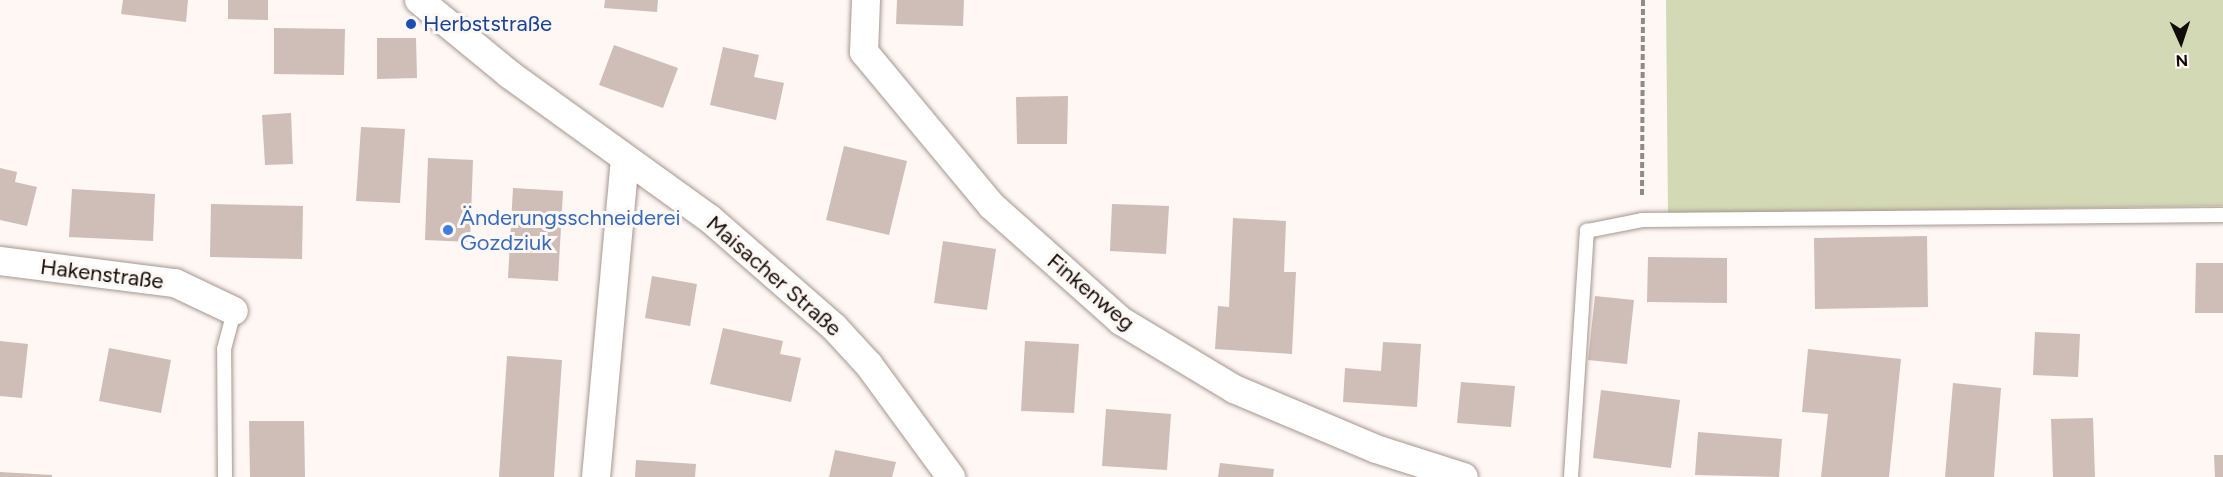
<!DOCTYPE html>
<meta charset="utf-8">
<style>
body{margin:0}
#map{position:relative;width:2223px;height:477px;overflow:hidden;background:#fef7f4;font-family:Figtree,sans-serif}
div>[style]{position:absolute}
.green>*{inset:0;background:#d3d8b5}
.building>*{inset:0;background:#cfbdb7}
.path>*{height:4px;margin-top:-2px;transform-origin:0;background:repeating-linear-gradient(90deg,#908a88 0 6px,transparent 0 9px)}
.roads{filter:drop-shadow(0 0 2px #a6968f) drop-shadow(0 0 2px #a6968f)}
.lane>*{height:14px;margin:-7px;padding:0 7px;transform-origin:7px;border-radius:7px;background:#fff}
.street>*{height:28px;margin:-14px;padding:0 14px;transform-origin:14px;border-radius:14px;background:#fff}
.dots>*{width:16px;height:16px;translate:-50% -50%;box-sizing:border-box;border:3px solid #fef7f4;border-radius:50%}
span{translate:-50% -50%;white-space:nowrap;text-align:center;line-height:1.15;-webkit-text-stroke:6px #fef7f4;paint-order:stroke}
.transit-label{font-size:22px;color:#164399}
.left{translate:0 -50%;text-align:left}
.shop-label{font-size:22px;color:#366cbe}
.street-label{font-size:22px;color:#110c0a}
.north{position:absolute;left:2151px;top:12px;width:60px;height:60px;-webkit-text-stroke:4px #fef7f4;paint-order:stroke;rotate:177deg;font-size:16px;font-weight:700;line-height:24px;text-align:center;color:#110c0a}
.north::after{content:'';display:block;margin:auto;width:21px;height:27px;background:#110c0a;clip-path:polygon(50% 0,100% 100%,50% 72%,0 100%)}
</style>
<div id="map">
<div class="green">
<div style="clip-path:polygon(1666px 0,2223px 0,2223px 206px,1668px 214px)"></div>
</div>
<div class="building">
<div style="clip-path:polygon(123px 0,188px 0,186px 22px,121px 14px)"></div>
<div style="clip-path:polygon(228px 0,268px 0,268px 20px,228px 19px)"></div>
<div style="clip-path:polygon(605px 0,658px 0,657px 12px,604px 8px)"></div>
<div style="clip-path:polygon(897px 0,964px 0,963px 26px,896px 24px)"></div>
<div style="clip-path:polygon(274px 28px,345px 29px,344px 75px,274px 74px)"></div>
<div style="clip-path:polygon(377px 38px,416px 38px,417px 78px,377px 79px)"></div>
<div style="clip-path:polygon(614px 45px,678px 68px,663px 108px,599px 85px)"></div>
<div style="clip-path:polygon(723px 47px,759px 55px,754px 77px,784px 83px,776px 120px,710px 105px)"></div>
<div style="clip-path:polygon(1068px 96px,1067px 144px,1017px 144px,1016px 97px)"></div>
<div style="clip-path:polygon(291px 113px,293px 164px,265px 165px,262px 115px)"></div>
<div style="clip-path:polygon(361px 127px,405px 129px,400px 203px,356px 201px)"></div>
<div style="clip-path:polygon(844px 146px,907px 161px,889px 235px,826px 220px)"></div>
<div style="clip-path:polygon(428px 158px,473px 160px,470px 242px,425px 240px)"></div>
<div style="clip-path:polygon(0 168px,17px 172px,15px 182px,37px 187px,27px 226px,0 220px)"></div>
<div style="clip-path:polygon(513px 188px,563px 191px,558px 281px,508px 278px)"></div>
<div style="clip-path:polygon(72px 189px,155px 194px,153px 241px,69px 237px)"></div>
<div style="clip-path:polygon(211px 204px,303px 206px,302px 259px,210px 257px)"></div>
<div style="clip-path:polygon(1112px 204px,1169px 206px,1166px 254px,1110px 251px)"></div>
<div style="clip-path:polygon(1233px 218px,1286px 221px,1284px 272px,1296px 272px,1292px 354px,1215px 349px,1218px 306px,1229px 307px)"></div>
<div style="clip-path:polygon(1927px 236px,1928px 307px,1815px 309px,1814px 238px)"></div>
<div style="clip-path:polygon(943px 241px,996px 249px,987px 310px,934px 303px)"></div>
<div style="clip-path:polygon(1648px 257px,1727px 258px,1727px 303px,1647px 302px)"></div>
<div style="clip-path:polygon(2196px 263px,2223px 263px,2223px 313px,2195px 313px)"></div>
<div style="clip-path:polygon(652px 276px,697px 284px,690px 326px,645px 318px)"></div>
<div style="clip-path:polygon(1595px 296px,1634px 300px,1627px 364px,1588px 360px)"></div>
<div style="clip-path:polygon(723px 328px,783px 341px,780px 354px,801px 358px,791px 402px,710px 384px)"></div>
<div style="clip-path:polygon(2035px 332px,2080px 334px,2078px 377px,2033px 375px)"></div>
<div style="clip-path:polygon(0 341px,28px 344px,22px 398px,0 396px)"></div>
<div style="clip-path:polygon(1025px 341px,1079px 344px,1074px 413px,1021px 411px)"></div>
<div style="clip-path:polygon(1383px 342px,1421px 344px,1417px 407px,1343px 402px,1345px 368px,1381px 371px)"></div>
<div style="clip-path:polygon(109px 348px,171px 360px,161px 413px,99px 401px)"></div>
<div style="clip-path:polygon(1808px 349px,1901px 359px,1889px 477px,1821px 477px,1828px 414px,1802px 412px)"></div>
<div style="clip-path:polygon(507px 356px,562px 360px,554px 477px,499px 477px)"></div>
<div style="clip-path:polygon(1461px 382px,1515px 386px,1511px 427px,1457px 423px)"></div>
<div style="clip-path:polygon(1953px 383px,2001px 388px,1994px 477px,1945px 477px)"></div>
<div style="clip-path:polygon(1601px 390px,1680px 400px,1671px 468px,1593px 458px)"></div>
<div style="clip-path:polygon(1106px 409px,1171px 414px,1167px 470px,1102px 466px)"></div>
<div style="clip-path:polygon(2093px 418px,2095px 477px,2053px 477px,2051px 419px)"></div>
<div style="clip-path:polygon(249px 421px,304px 421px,305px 477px,250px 477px)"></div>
<div style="clip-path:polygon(1698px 432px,1782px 439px,1779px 477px,1695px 475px)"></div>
<div style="clip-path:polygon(835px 450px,896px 462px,892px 477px,829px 477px)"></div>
<div style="clip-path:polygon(2214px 455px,2223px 455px,2223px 477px,2215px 477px)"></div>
<div style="clip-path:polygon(636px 460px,696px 464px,695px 477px,635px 477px)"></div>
<div style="clip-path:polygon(1220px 463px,1274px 469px,1273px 477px,1218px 477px)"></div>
<div style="clip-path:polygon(0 472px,52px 475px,52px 477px,0 477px)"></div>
</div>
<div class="path">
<div style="left:1642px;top:195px;width:195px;rotate:-89.7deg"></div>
</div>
<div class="roads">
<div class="lane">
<div style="left:225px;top:477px;width:128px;rotate:-90.4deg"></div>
<div style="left:224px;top:349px;width:39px;rotate:-75deg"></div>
<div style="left:1571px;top:477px;width:247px;rotate:-86.3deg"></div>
<div style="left:1587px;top:231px;width:56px;rotate:-11.3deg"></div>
<div style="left:1642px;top:220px;width:581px;rotate:-0.49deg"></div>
</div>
<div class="street">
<div style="left:419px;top:0;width:117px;rotate:39.4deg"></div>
<div style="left:509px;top:74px;width:246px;rotate:35.8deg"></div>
<div style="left:709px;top:218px;width:166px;rotate:41.1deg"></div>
<div style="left:834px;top:327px;width:52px;rotate:47.4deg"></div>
<div style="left:869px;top:365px;width:139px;rotate:53.8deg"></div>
<div style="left:866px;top:0;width:52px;rotate:92.2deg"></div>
<div style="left:864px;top:52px;width:200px;rotate:50.3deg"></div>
<div style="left:992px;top:206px;width:173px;rotate:41.7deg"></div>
<div style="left:1121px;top:321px;width:132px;rotate:31deg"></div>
<div style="left:1234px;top:389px;width:154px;rotate:22.9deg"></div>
<div style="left:1376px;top:449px;width:92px;rotate:17.7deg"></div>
<div style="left:0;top:261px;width:176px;rotate:7.2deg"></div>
<div style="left:175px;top:283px;width:65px;rotate:25.4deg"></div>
<div style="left:596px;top:477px;width:319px;rotate:-84.8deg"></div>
</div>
</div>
<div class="dots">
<div style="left:411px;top:24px;background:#1a4fb4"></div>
<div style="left:448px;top:230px;background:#3f7fe0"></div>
</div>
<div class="transit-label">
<span class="left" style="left:423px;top:24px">Herbststraße</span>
</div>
<div class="shop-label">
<span class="left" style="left:460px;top:230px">Änderungsschneiderei<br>Gozdziuk</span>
</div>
<div class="street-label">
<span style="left:102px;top:274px;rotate:7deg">Hakenstraße</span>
<span style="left:774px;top:276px;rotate:41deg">Maisacher Straße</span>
<span style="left:1091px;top:292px;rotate:40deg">Finkenweg</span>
</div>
<div class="north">N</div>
</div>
